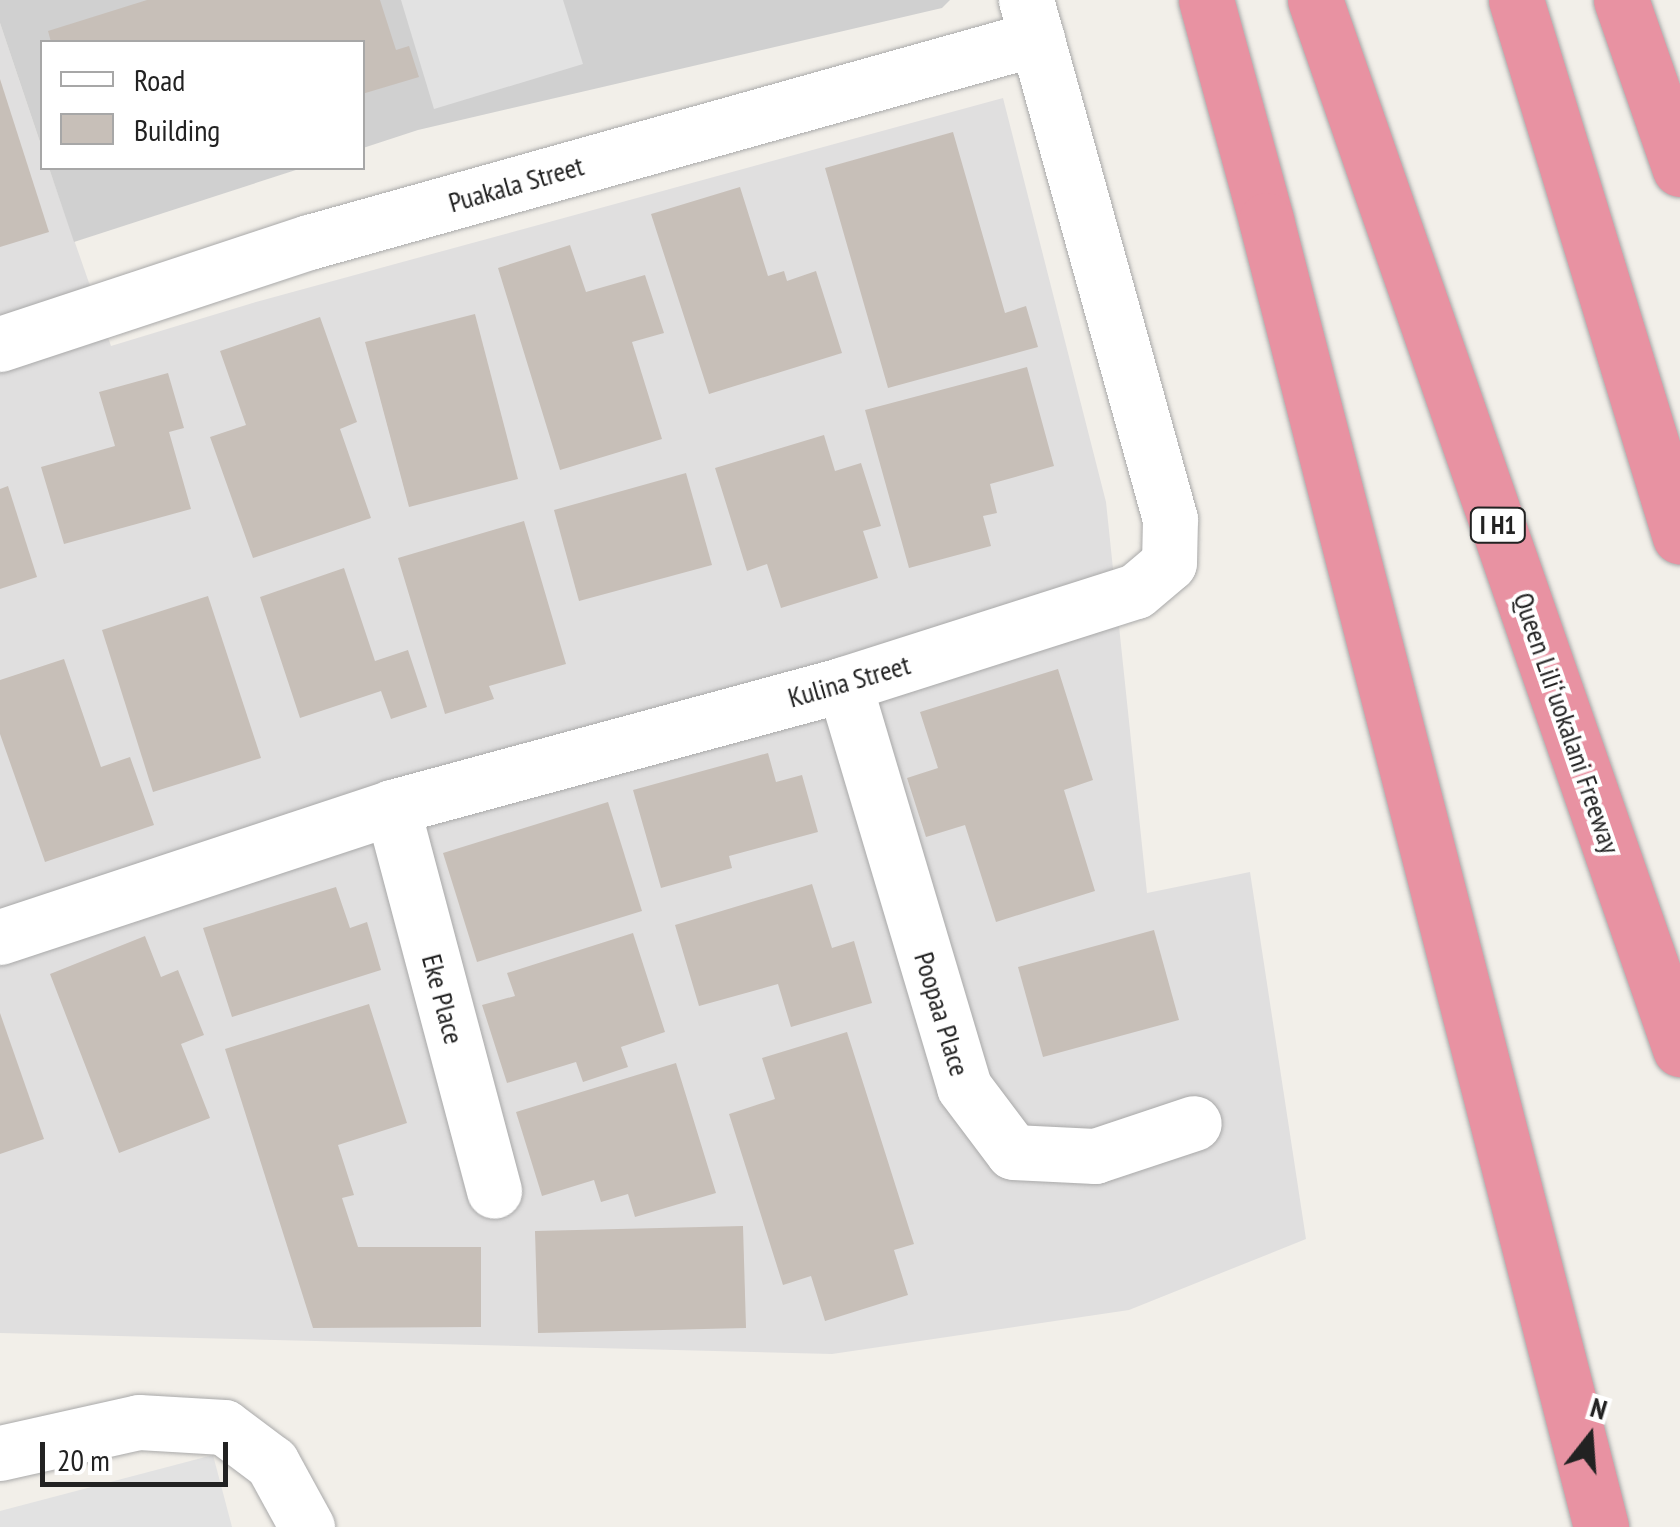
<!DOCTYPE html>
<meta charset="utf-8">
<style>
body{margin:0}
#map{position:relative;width:1680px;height:1527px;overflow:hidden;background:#f2efe9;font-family:"PT Sans Narrow",sans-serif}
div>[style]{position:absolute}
.residential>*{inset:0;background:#e0dfdf}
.religious>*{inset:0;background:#d0d0d0}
.parking>*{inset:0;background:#e2e2e2}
.building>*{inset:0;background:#c7bfb8}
.roads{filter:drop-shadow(0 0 2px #a9a9a9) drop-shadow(0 0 2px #a9a9a9)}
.minor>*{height:55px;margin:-27.5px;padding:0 27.5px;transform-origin:27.5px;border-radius:27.5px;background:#fff}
.highway>*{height:55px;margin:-27.5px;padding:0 27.5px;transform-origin:27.5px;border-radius:27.5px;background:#e892a2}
span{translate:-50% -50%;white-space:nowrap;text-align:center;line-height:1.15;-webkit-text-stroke:8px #fff;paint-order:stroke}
.shield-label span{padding:2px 8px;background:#fff;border:2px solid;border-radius:8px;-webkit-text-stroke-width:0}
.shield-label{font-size:25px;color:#222;font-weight:700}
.street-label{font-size:28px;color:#222}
.legend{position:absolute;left:40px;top:40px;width:325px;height:130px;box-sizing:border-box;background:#fff;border:2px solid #a7a7a7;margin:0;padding:12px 18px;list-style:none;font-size:30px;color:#222}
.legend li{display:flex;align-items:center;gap:20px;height:50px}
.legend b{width:50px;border:2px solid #a7a7a7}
.north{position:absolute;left:1540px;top:1387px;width:100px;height:100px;-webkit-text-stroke:8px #fff;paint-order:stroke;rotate:17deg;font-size:28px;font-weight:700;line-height:40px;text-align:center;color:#222}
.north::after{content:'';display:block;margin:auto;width:35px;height:45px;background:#222;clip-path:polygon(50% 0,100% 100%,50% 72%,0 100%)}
.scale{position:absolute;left:40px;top:1442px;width:188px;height:45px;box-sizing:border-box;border:5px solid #222;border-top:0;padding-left:12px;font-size:30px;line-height:35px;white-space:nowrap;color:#222;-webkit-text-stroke:8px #fff;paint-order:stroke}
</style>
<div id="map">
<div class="residential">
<div style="clip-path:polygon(0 23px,42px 148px,42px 168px,49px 168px,111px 346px,256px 302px,1003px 98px,1106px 502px,1147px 893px,1250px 872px,1306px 1239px,1129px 1310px,832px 1354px,0 1333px)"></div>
</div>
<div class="religious">
<div style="clip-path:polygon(0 0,950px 0,942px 8px,418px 130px,363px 148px,362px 42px,42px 42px,42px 148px,0 23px)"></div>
<div style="clip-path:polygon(49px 168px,302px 168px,74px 242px)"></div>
</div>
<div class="parking">
<div style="clip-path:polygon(401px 0,563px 0,583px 64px,434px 109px)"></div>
<div style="clip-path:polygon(213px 1455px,232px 1527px,0 1527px,0 1511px)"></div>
</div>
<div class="building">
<div style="clip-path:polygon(147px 0,380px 0,396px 50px,409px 46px,419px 77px,362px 94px,362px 42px,51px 42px,48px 31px)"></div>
<div style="clip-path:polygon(0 79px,49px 232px,0 247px)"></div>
<div style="clip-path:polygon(953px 132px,1005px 313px,1026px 306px,1038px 347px,888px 388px,825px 168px)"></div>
<div style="clip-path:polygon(740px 187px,768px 276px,784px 271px,787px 281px,816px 271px,842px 353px,709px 394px,651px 214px)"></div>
<div style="clip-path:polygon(570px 245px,586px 292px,645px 275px,664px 333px,632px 342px,662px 439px,560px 470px,498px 268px)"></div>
<div style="clip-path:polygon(475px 314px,518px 479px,409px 507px,365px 342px)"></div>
<div style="clip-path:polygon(320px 317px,357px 422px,340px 429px,371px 518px,253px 558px,210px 437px,246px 425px,220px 351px)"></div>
<div style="clip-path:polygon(1027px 367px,1054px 466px,990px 484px,997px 513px,983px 516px,991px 546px,909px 568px,865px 410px)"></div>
<div style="clip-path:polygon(168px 373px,184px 428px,169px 432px,191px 509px,64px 544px,41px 467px,115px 446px,99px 392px)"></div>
<div style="clip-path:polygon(824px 435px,835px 471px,861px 463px,881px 526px,863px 531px,878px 578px,781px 608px,767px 564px,747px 571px,715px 468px)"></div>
<div style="clip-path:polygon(686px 473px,712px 565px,579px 601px,554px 510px)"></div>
<div style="clip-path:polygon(8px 486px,37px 577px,0 589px,0 489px)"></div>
<div style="clip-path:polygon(524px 521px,566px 664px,489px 686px,494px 699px,445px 714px,398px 558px)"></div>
<div style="clip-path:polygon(344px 568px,375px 661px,408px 650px,427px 707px,391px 719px,381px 691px,300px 718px,260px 597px)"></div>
<div style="clip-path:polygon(208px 596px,261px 758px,153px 792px,102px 630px)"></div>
<div style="clip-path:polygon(64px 659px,101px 767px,130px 757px,154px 825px,45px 862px,0 734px,0 680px)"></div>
<div style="clip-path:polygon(1058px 669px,1093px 780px,1064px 790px,1095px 891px,996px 922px,965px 825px,926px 837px,907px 778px,938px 768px,920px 712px)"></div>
<div style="clip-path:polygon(768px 753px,776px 782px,802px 775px,818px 832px,729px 856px,732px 868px,661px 888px,633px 790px)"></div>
<div style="clip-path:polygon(608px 802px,642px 911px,477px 962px,443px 853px)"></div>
<div style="clip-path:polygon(812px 884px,832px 948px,854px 941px,872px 1003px,791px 1027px,778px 984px,699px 1006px,675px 925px)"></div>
<div style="clip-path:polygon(336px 887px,350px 928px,367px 922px,381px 970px,232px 1017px,203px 928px)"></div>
<div style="clip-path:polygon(1154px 930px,1179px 1020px,1043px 1057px,1018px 967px)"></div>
<div style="clip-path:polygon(633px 933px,665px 1032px,621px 1047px,628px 1067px,583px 1082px,576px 1062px,507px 1083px,482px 1005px,515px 996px,507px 973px)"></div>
<div style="clip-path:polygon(145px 936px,161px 977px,178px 970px,204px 1035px,181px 1044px,210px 1118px,119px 1153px,50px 974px)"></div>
<div style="clip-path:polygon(369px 1004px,407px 1123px,338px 1145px,354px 1195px,342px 1198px,358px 1247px,481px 1247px,481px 1327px,313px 1328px,225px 1049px)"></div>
<div style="clip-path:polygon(0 1013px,44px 1139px,0 1154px)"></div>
<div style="clip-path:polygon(847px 1032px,914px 1244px,894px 1250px,908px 1295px,825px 1321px,811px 1276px,783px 1285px,729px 1114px,775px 1099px,762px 1058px)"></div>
<div style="clip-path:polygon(676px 1063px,716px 1193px,635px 1217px,628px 1194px,601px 1202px,594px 1180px,542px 1196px,516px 1112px)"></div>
<div style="clip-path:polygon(743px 1226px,746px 1328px,538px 1333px,535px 1231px)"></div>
</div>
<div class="roads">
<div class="minor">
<div style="left:0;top:344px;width:325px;rotate:-18.3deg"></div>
<div style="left:309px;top:242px;width:756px;rotate:-15.65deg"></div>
<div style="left:844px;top:684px;width:420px;rotate:73.4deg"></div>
<div style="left:964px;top:1087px;width:81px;rotate:53deg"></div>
<div style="left:1013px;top:1152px;width:82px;rotate:2.8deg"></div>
<div style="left:1095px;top:1156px;width:104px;rotate:-18.4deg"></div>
<div style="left:392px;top:807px;width:397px;rotate:75.1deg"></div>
<div style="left:0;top:937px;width:413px;rotate:-18.3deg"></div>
<div style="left:392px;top:807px;width:468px;rotate:-15.2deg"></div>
<div style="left:844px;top:684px;width:306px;rotate:-17.7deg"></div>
<div style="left:1136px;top:591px;width:43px;rotate:-40.3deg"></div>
<div style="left:1169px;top:563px;width:44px;rotate:-88.7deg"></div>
<div style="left:1170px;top:519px;width:539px;rotate:-105.51deg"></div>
<div style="left:0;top:1453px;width:142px;rotate:-12.6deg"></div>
<div style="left:139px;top:1422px;width:85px;rotate:3.4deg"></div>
<div style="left:224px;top:1427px;width:60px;rotate:36.9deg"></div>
<div style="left:272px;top:1463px;width:73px;rotate:61.3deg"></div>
</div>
<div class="highway">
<div style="left:1206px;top:0;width:228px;rotate:74.7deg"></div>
<div style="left:1266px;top:220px;width:1349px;rotate:75.62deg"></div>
<div style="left:1315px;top:0;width:1111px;rotate:70.81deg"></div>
<div style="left:1516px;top:0;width:561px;rotate:73.02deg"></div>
<div style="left:1621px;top:0;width:179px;rotate:70.8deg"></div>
</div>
</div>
<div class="shield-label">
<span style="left:1498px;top:525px">I H1</span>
</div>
<div class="street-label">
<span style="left:516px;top:184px;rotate:-16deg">Puakala Street</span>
<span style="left:849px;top:681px;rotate:-16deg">Kulina Street</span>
<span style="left:1567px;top:723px;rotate:71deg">Queen Liliʻuokalani Freeway</span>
<span style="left:443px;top:999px;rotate:75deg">Eke Place</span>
<span style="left:942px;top:1014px;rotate:73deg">Poopaa Place</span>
</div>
<ul class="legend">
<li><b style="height:12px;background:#fff"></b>Road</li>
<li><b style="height:28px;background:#c7bfb8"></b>Building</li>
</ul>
<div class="north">N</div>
<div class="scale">20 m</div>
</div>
